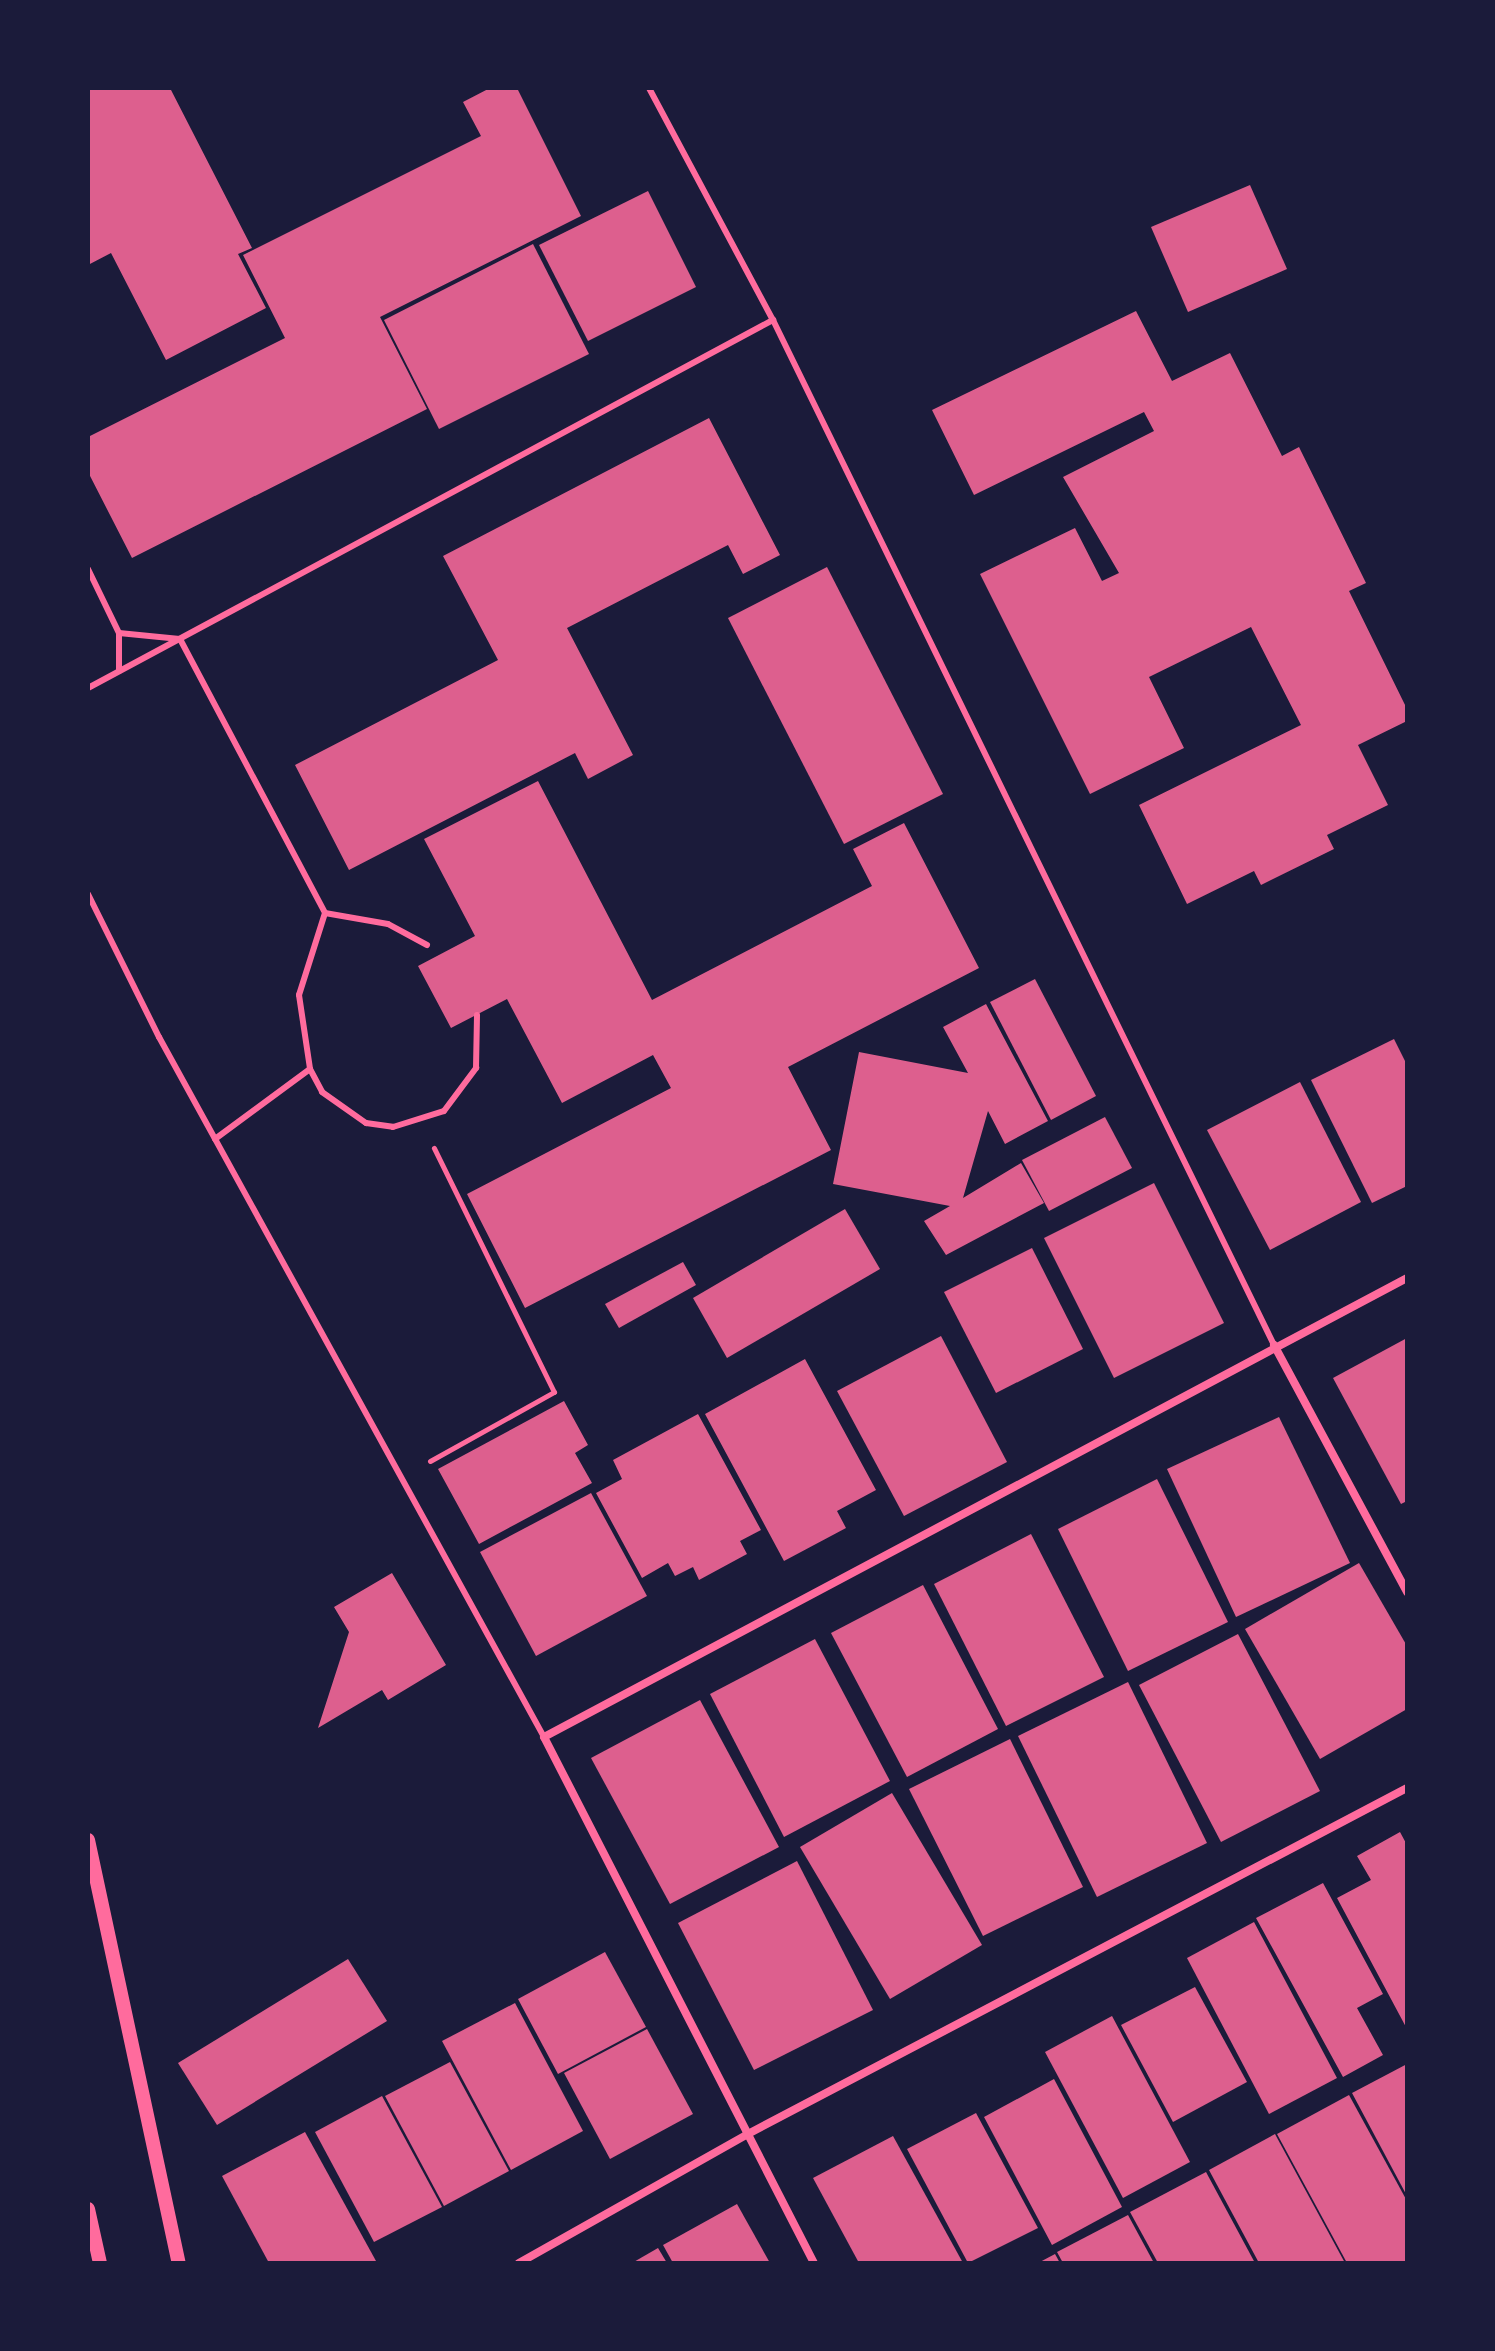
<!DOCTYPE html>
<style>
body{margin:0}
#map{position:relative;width:1495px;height:2351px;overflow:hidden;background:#1b1b3a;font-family:Lato,sans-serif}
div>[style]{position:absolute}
.building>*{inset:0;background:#dd5f8e}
.path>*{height:5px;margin:-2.5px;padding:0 2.5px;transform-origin:2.5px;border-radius:2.5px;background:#ff6b9d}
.service>*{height:6px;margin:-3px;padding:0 3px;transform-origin:3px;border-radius:3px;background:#ff6b9d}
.minor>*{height:8px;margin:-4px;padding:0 4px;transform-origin:4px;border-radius:4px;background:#ff6b9d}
.tertiary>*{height:14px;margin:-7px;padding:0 7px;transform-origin:7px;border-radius:7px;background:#ff6b9d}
span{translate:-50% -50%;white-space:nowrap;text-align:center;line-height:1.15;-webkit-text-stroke:8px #1b1b3a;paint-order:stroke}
.frame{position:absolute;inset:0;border:90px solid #1b1b3a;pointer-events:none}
</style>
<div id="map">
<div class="building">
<div style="clip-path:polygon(88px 88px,170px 88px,252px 248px,238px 254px,266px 308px,166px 360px,111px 253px,88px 265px)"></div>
<div style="clip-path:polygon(490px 88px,517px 88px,581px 216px,380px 317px,427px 409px,132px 558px,88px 472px,88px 437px,285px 338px,243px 255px,481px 136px,463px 102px)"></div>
<div style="clip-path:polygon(1250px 185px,1287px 269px,1188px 312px,1151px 227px)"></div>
<div style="clip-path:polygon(648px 191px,696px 287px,588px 341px,539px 245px)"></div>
<div style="clip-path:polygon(533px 244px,589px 354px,439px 429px,384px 320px)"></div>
<div style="clip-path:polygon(1136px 311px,1172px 381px,1230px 353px,1282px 456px,1299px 447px,1366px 583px,1349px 591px,1407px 709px,1407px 721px,1358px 745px,1388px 805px,1327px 835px,1334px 849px,1261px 885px,1254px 871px,1187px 904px,1139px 805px,1301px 725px,1251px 627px,1149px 677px,1184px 748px,1090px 794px,980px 574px,1075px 528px,1102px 581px,1119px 573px,1063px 477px,1154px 431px,1144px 412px,974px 495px,932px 410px)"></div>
<div style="clip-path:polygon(709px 418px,780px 555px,743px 574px,728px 545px,567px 628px,633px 755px,588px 779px,575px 753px,349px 870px,295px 765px,498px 660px,443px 556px)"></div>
<div style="clip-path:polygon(827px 567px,943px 794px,844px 844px,728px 618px)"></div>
<div style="clip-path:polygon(538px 781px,652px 1000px,872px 886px,853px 849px,904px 823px,979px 968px,788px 1067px,831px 1150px,525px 1308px,467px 1194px,671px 1088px,653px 1055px,562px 1103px,507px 999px,451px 1028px,418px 966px,475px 936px,424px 839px)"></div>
<div style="clip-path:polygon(1035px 979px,1096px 1096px,1051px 1120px,990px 1002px)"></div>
<div style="clip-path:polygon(986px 1004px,1048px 1121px,1005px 1144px,988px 1111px,963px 1198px,1021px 1163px,1044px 1203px,946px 1255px,924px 1221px,950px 1206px,833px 1184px,859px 1052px,968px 1073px,943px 1027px)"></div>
<div style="clip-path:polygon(1394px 1039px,1407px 1065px,1407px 1186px,1372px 1203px,1311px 1080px)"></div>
<div style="clip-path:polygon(1300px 1082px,1361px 1202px,1270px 1250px,1207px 1130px)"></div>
<div style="clip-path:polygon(1105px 1117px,1132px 1168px,1049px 1211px,1022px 1160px)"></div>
<div style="clip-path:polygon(1154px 1183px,1224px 1323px,1114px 1378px,1044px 1238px)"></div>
<div style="clip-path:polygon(845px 1209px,880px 1269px,727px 1358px,693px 1298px)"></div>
<div style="clip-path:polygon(1032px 1248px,1083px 1349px,996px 1393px,944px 1292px)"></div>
<div style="clip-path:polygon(683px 1262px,696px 1285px,619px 1328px,605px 1304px)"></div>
<div style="clip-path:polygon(941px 1336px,1007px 1462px,904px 1516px,837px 1391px)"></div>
<div style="clip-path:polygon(1407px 1338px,1407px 1501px,1401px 1504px,1333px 1378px)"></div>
<div style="clip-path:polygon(805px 1359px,876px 1490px,837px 1511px,846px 1528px,784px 1561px,705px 1414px)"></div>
<div style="clip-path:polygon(564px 1401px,588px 1445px,575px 1453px,592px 1483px,479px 1544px,438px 1469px)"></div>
<div style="clip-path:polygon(698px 1414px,761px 1530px,740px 1541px,747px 1554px,699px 1580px,693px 1567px,675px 1576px,668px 1563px,642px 1578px,596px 1493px,622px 1479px,613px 1460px)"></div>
<div style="clip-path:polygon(1279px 1417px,1350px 1563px,1236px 1617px,1167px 1469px)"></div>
<div style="clip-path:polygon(1157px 1479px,1228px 1622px,1128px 1671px,1058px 1529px)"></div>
<div style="clip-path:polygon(591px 1493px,647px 1596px,536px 1656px,480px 1552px)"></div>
<div style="clip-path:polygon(1031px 1534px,1104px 1677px,1006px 1726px,934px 1584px)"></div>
<div style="clip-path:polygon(1359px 1563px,1407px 1646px,1407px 1709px,1320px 1759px,1245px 1629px)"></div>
<div style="clip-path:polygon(392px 1573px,446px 1665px,388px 1700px,382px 1690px,318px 1728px,349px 1632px,334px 1607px)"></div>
<div style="clip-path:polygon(923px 1585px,998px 1729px,907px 1777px,831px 1633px)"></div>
<div style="clip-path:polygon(1238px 1634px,1320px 1791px,1221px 1842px,1139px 1685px)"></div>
<div style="clip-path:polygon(815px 1639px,890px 1781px,784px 1837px,710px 1694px)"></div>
<div style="clip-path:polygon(1128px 1682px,1207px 1843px,1097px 1897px,1018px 1736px)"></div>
<div style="clip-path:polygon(700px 1700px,779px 1847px,670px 1904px,591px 1758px)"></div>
<div style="clip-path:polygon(1010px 1739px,1083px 1887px,983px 1936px,909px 1789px)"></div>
<div style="clip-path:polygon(892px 1793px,982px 1945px,890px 1999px,800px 1847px)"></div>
<div style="clip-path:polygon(1400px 1832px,1407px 1845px,1407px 2029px,1337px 1898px,1371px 1880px,1357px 1856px)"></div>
<div style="clip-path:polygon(797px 1861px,873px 2010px,754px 2070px,678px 1923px)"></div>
<div style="clip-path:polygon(1323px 1883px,1383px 1994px,1357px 2008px,1383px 2055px,1343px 2077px,1256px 1918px)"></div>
<div style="clip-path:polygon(1254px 1922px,1337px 2078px,1269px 2114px,1187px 1958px)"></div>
<div style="clip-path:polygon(605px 1952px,646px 2027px,558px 2074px,518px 1999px)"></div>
<div style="clip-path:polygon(348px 1959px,387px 2021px,217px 2125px,178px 2063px)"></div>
<div style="clip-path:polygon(1195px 1987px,1247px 2082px,1173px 2122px,1121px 2025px)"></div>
<div style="clip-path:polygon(515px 2003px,583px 2131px,511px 2170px,442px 2041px)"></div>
<div style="clip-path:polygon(1112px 2016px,1190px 2162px,1123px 2198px,1045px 2052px)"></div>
<div style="clip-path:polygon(647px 2029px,693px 2114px,610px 2159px,564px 2073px)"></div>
<div style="clip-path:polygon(450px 2062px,509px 2171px,444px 2206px,385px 2096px)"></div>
<div style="clip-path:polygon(1407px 2064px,1407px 2196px,1352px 2093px)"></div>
<div style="clip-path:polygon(1054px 2079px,1122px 2207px,1052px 2245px,984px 2117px)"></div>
<div style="clip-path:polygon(1349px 2095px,1407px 2201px,1407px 2263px,1347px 2263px,1277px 2134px)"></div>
<div style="clip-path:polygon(382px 2096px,442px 2207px,374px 2242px,315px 2132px)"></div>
<div style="clip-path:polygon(976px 2113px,1038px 2228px,968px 2263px,907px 2149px)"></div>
<div style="clip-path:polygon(305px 2132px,376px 2261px,372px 2263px,269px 2263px,222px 2176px)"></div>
<div style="clip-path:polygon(1275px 2134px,1345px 2263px,1259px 2263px,1209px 2170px)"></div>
<div style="clip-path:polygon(893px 2136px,963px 2263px,859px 2263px,813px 2178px)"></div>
<div style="clip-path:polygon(1206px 2172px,1255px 2263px,1158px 2263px,1130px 2212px)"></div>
<div style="clip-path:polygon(737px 2204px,770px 2263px,673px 2263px,663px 2245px)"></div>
<div style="clip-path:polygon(1128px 2215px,1154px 2263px,1063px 2263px,1057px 2252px)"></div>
<div style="clip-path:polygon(658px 2248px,667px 2263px,632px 2263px)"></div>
<div style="clip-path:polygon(1055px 2254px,1060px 2263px,1038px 2263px)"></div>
</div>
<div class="path">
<div style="left:430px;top:1461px;width:142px;rotate:-29.1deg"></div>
<div style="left:554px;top:1392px;width:272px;rotate:-116.2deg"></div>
</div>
<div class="service">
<div style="left:649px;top:88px;width:263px;rotate:61.9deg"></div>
<div style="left:773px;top:320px;width:1141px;rotate:63.95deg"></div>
<div style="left:88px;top:569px;width:71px;rotate:64.2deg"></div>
<div style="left:119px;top:633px;width:61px;rotate:5.6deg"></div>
<div style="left:180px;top:639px;width:310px;rotate:62.1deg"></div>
<div style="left:119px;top:671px;width:38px;rotate:-90deg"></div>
<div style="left:88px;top:688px;width:778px;rotate:-28.25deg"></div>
<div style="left:88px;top:894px;width:160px;rotate:63.6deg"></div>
<div style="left:159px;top:1037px;width:799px;rotate:61.19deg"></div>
<div style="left:427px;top:945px;width:44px;rotate:-151.7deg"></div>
<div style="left:388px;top:924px;width:64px;rotate:-170.1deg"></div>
<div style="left:325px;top:913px;width:86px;rotate:107.6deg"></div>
<div style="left:299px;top:995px;width:75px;rotate:81.5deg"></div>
<div style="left:310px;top:1069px;width:26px;rotate:62deg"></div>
<div style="left:322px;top:1092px;width:54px;rotate:35.2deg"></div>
<div style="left:366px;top:1123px;width:27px;rotate:8deg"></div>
<div style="left:393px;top:1127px;width:53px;rotate:-17.4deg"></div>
<div style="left:444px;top:1111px;width:54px;rotate:-53.3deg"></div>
<div style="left:476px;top:1068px;width:53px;rotate:-88.9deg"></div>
<div style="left:215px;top:1139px;width:118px;rotate:-36.4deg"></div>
</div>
<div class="minor">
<div style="left:1274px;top:1345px;width:281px;rotate:61.7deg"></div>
<div style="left:519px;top:2263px;width:261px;rotate:-29.4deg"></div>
<div style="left:746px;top:2135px;width:747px;rotate:-27.7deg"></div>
<div style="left:814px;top:2263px;width:591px;rotate:-117.17deg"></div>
<div style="left:544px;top:1737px;width:977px;rotate:-28.01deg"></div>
</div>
<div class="tertiary">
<div style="left:88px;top:1840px;width:433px;rotate:77.9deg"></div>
<div style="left:88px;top:2209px;width:55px;rotate:77.5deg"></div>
</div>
<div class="frame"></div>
</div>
